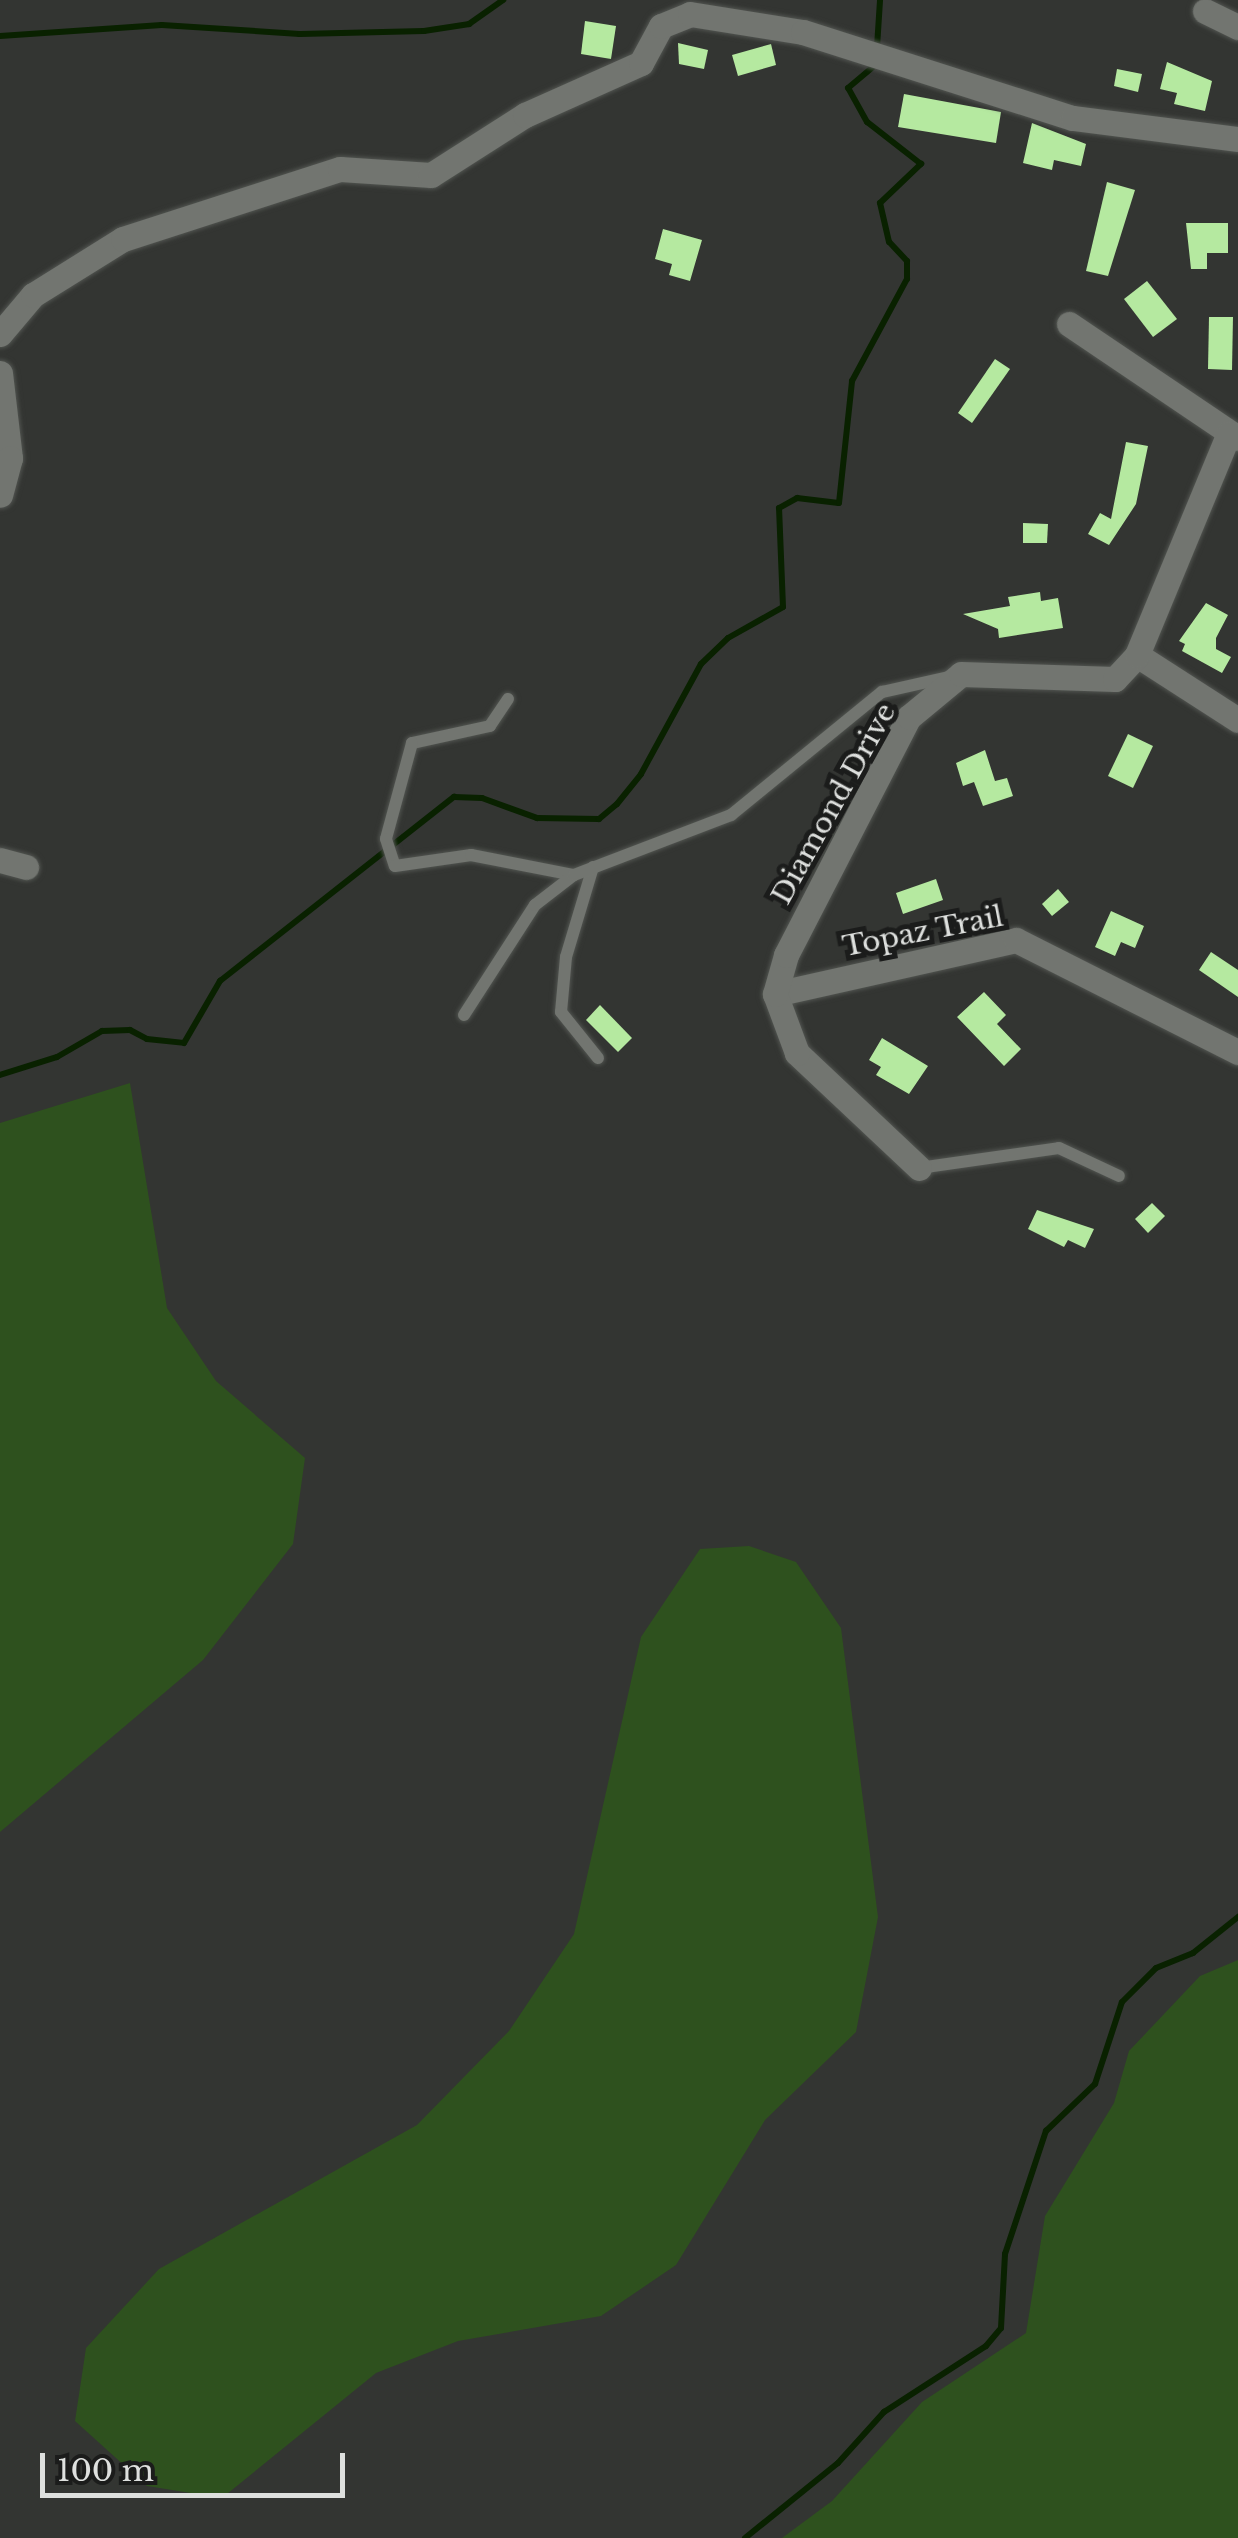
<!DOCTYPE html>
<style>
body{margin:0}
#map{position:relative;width:1238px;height:2538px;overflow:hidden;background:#333532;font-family:"Libre Baskerville",serif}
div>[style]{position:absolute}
.green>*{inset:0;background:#2e511e}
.stream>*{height:6px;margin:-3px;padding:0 3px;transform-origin:3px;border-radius:3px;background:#092100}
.building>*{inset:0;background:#b5e9a0}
.roads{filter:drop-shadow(0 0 2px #515450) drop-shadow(0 0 2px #515450)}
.service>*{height:12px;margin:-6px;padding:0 6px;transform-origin:6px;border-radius:6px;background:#727570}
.minor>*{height:25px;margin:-12.5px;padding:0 12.5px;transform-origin:12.5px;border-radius:12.5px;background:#727570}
span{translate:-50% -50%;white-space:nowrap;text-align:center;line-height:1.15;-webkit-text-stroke:10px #1b1c1b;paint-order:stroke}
.street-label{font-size:28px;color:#dee0de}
.scale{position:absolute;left:40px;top:2453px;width:305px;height:45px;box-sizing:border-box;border:5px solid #dee0de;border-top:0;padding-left:12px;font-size:30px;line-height:35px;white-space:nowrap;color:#dee0de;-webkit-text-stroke:8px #1b1c1b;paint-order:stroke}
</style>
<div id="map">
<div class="green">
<div style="clip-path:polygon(130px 1083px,167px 1308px,216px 1381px,305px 1458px,293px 1544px,203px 1660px,0 1832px,0 1123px)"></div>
<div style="clip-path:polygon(749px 1546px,796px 1562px,841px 1628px,878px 1917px,856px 2032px,765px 2120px,676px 2265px,601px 2316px,458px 2341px,376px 2373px,222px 2498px,147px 2486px,75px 2421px,86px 2348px,159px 2269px,417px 2125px,509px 2031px,574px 1934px,641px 1637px,700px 1549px)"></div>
<div style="clip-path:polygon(1238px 1960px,1238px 2538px,782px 2538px,832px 2501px,922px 2402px,1026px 2333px,1045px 2216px,1114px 2103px,1129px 2051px,1200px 1976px)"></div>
</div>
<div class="stream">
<div style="left:0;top:36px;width:162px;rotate:-3.9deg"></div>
<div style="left:162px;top:25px;width:138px;rotate:3.7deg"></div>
<div style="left:300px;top:34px;width:124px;rotate:-1.4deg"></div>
<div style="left:424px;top:31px;width:46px;rotate:-8.8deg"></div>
<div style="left:469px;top:24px;width:42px;rotate:-35.2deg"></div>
<div style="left:877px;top:47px;width:47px;rotate:-86.3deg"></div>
<div style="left:0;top:1075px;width:60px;rotate:-17.5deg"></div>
<div style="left:57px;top:1057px;width:52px;rotate:-30deg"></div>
<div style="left:102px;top:1031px;width:28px;rotate:-2deg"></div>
<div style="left:130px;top:1030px;width:19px;rotate:28deg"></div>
<div style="left:147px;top:1039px;width:37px;rotate:6deg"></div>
<div style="left:184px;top:1043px;width:72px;rotate:-59.9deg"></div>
<div style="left:220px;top:981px;width:298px;rotate:-38.2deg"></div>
<div style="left:454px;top:797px;width:28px;rotate:2deg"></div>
<div style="left:482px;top:798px;width:59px;rotate:20deg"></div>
<div style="left:537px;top:818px;width:62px;rotate:0.9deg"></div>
<div style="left:599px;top:819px;width:23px;rotate:-40deg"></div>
<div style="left:617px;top:804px;width:38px;rotate:-51deg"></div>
<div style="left:641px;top:774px;width:125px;rotate:-61.4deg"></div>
<div style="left:701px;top:664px;width:37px;rotate:-44deg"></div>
<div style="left:728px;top:638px;width:63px;rotate:-29.4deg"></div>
<div style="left:783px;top:607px;width:99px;rotate:-92.3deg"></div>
<div style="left:779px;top:508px;width:21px;rotate:-29deg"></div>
<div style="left:797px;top:498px;width:42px;rotate:6.8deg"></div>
<div style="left:839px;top:503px;width:123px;rotate:-83.9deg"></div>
<div style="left:852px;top:381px;width:116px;rotate:-61.7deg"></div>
<div style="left:907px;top:279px;width:18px;rotate:-90deg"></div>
<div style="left:907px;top:261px;width:26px;rotate:-133deg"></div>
<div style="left:889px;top:242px;width:40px;rotate:-103deg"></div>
<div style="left:880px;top:203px;width:57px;rotate:-43.6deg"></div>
<div style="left:921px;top:164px;width:68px;rotate:-142.1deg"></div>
<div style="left:867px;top:122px;width:39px;rotate:-119deg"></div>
<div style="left:848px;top:88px;width:38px;rotate:-40deg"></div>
<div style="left:745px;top:2538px;width:119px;rotate:-38.9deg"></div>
<div style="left:838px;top:2463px;width:69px;rotate:-48deg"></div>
<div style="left:884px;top:2412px;width:121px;rotate:-32.9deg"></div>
<div style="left:986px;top:2346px;width:23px;rotate:-50deg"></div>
<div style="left:1001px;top:2328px;width:74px;rotate:-86.9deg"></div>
<div style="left:1005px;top:2254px;width:130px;rotate:-71.6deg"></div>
<div style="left:1046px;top:2131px;width:68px;rotate:-43.8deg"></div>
<div style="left:1095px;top:2084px;width:86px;rotate:-71.8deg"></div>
<div style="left:1122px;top:2002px;width:48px;rotate:-45deg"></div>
<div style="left:1156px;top:1968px;width:40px;rotate:-22deg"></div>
<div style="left:1193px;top:1953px;width:58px;rotate:-38.7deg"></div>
</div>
<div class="building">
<div style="clip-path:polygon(585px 21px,616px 26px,611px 59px,581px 54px)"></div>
<div style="clip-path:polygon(678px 43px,708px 50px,704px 69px,679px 64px)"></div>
<div style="clip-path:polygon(771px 44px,776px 65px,738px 76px,732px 55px)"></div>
<div style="clip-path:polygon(1167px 62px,1212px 81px,1205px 111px,1174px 104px,1177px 93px,1160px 89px)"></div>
<div style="clip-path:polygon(1117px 69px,1142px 74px,1138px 92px,1114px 86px)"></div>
<div style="clip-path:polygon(904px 94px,1001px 112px,996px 143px,898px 127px)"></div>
<div style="clip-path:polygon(1032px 123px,1086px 144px,1081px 166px,1054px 160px,1052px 170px,1023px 163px)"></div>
<div style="clip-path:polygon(1107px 182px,1135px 190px,1108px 276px,1086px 271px)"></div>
<div style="clip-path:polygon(1186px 223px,1228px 223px,1228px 253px,1207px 253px,1207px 269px,1191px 269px)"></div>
<div style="clip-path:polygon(663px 229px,702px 240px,690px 281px,669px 275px,672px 264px,655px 259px)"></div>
<div style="clip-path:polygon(1147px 281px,1177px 319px,1153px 337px,1124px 299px)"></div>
<div style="clip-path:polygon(1209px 317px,1233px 317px,1232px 370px,1208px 369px)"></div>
<div style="clip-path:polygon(995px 359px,1010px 369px,972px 423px,958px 413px)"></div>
<div style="clip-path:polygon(1126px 442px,1148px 446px,1136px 504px,1109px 545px,1088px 534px,1100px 513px,1111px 519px)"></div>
<div style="clip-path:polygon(1023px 523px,1048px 524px,1047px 543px,1023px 543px)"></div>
<div style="clip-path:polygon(1040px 592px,1041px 601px,1058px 598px,1063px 628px,999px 638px,998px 629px,963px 614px,1010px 606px,1008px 597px)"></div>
<div style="clip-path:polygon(1206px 603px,1228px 615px,1216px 638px,1216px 649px,1231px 657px,1222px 673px,1182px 651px,1185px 644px,1179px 641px)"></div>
<div style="clip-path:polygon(1128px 734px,1153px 746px,1133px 788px,1108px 776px)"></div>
<div style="clip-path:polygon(985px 750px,995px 781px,1007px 778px,1013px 796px,983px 806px,974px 782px,963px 786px,956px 763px)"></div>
<div style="clip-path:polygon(936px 879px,943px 900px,903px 914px,896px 893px)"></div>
<div style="clip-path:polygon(1058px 889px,1069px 902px,1052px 916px,1042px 904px)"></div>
<div style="clip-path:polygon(1111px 911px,1144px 926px,1135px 948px,1121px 942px,1115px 956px,1095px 947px)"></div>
<div style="clip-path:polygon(1211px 952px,1238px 970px,1238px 997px,1199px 970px)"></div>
<div style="clip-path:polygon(984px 992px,1006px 1015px,997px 1024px,1021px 1049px,1004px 1066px,957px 1017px)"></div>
<div style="clip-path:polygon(600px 1005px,632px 1038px,618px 1052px,586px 1020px)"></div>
<div style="clip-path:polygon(882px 1038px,928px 1066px,909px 1094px,876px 1075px,881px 1067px,869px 1060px)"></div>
<div style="clip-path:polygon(1152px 1203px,1165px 1216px,1148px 1233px,1135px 1219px)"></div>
<div style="clip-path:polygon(1037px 1210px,1094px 1229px,1085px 1248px,1068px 1240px,1064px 1247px,1028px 1229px)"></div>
</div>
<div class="roads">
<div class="service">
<div style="left:508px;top:699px;width:32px;rotate:124deg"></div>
<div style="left:490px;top:726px;width:80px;rotate:167.7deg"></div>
<div style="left:412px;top:743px;width:99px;rotate:105.2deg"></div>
<div style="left:386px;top:839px;width:28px;rotate:72deg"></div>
<div style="left:395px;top:866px;width:77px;rotate:-8.2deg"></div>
<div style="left:471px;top:855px;width:105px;rotate:11deg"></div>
<div style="left:593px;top:867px;width:94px;rotate:106.7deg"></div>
<div style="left:566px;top:957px;width:55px;rotate:95.2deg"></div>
<div style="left:561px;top:1012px;width:59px;rotate:51.2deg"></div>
<div style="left:464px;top:1015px;width:131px;rotate:-57.2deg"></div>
<div style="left:535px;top:905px;width:49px;rotate:-37.6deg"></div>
<div style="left:574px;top:875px;width:168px;rotate:-20.9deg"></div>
<div style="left:731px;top:815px;width:195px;rotate:-39.2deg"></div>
<div style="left:882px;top:692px;width:69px;rotate:-12.6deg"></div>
<div style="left:919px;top:1168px;width:141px;rotate:-8.1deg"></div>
<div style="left:1059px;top:1148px;width:66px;rotate:25deg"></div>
</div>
<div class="minor">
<div style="left:1205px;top:11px;width:37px;rotate:26deg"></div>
<div style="left:1069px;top:324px;width:204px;rotate:34deg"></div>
<div style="left:0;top:334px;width:51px;rotate:-49.8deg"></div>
<div style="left:33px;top:295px;width:106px;rotate:-31.9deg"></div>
<div style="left:123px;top:239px;width:228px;rotate:-17.9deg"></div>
<div style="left:340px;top:169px;width:91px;rotate:3.8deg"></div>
<div style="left:431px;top:175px;width:112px;rotate:-32.6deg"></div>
<div style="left:525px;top:115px;width:127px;rotate:-24.1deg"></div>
<div style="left:641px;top:63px;width:42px;rotate:-61.6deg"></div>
<div style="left:661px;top:26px;width:31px;rotate:-22deg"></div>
<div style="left:690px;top:14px;width:114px;rotate:9.1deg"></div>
<div style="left:803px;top:32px;width:283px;rotate:17.7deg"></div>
<div style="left:1073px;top:118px;width:166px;rotate:7.3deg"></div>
<div style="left:0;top:373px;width:86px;rotate:83.3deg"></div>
<div style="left:10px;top:458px;width:38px;rotate:105deg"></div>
<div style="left:1137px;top:655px;width:120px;rotate:32.8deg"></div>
<div style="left:0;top:860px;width:27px;rotate:15deg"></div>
<div style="left:775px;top:994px;width:247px;rotate:-12.6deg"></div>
<div style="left:1016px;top:940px;width:249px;rotate:26.8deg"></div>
<div style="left:919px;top:1168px;width:168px;rotate:-136.7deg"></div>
<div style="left:797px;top:1053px;width:63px;rotate:-110.4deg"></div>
<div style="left:775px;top:994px;width:41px;rotate:-74.2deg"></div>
<div style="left:786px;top:955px;width:268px;rotate:-62.7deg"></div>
<div style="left:909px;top:717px;width:67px;rotate:-39.6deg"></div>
<div style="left:961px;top:674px;width:154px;rotate:1.9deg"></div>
<div style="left:1115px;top:679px;width:33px;rotate:-47deg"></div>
<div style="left:1137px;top:655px;width:240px;rotate:-67.5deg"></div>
</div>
</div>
<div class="street-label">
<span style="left:834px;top:804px;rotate:-61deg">Diamond Drive</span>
<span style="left:923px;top:932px;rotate:-11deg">Topaz Trail</span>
</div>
<div class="scale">100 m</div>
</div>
